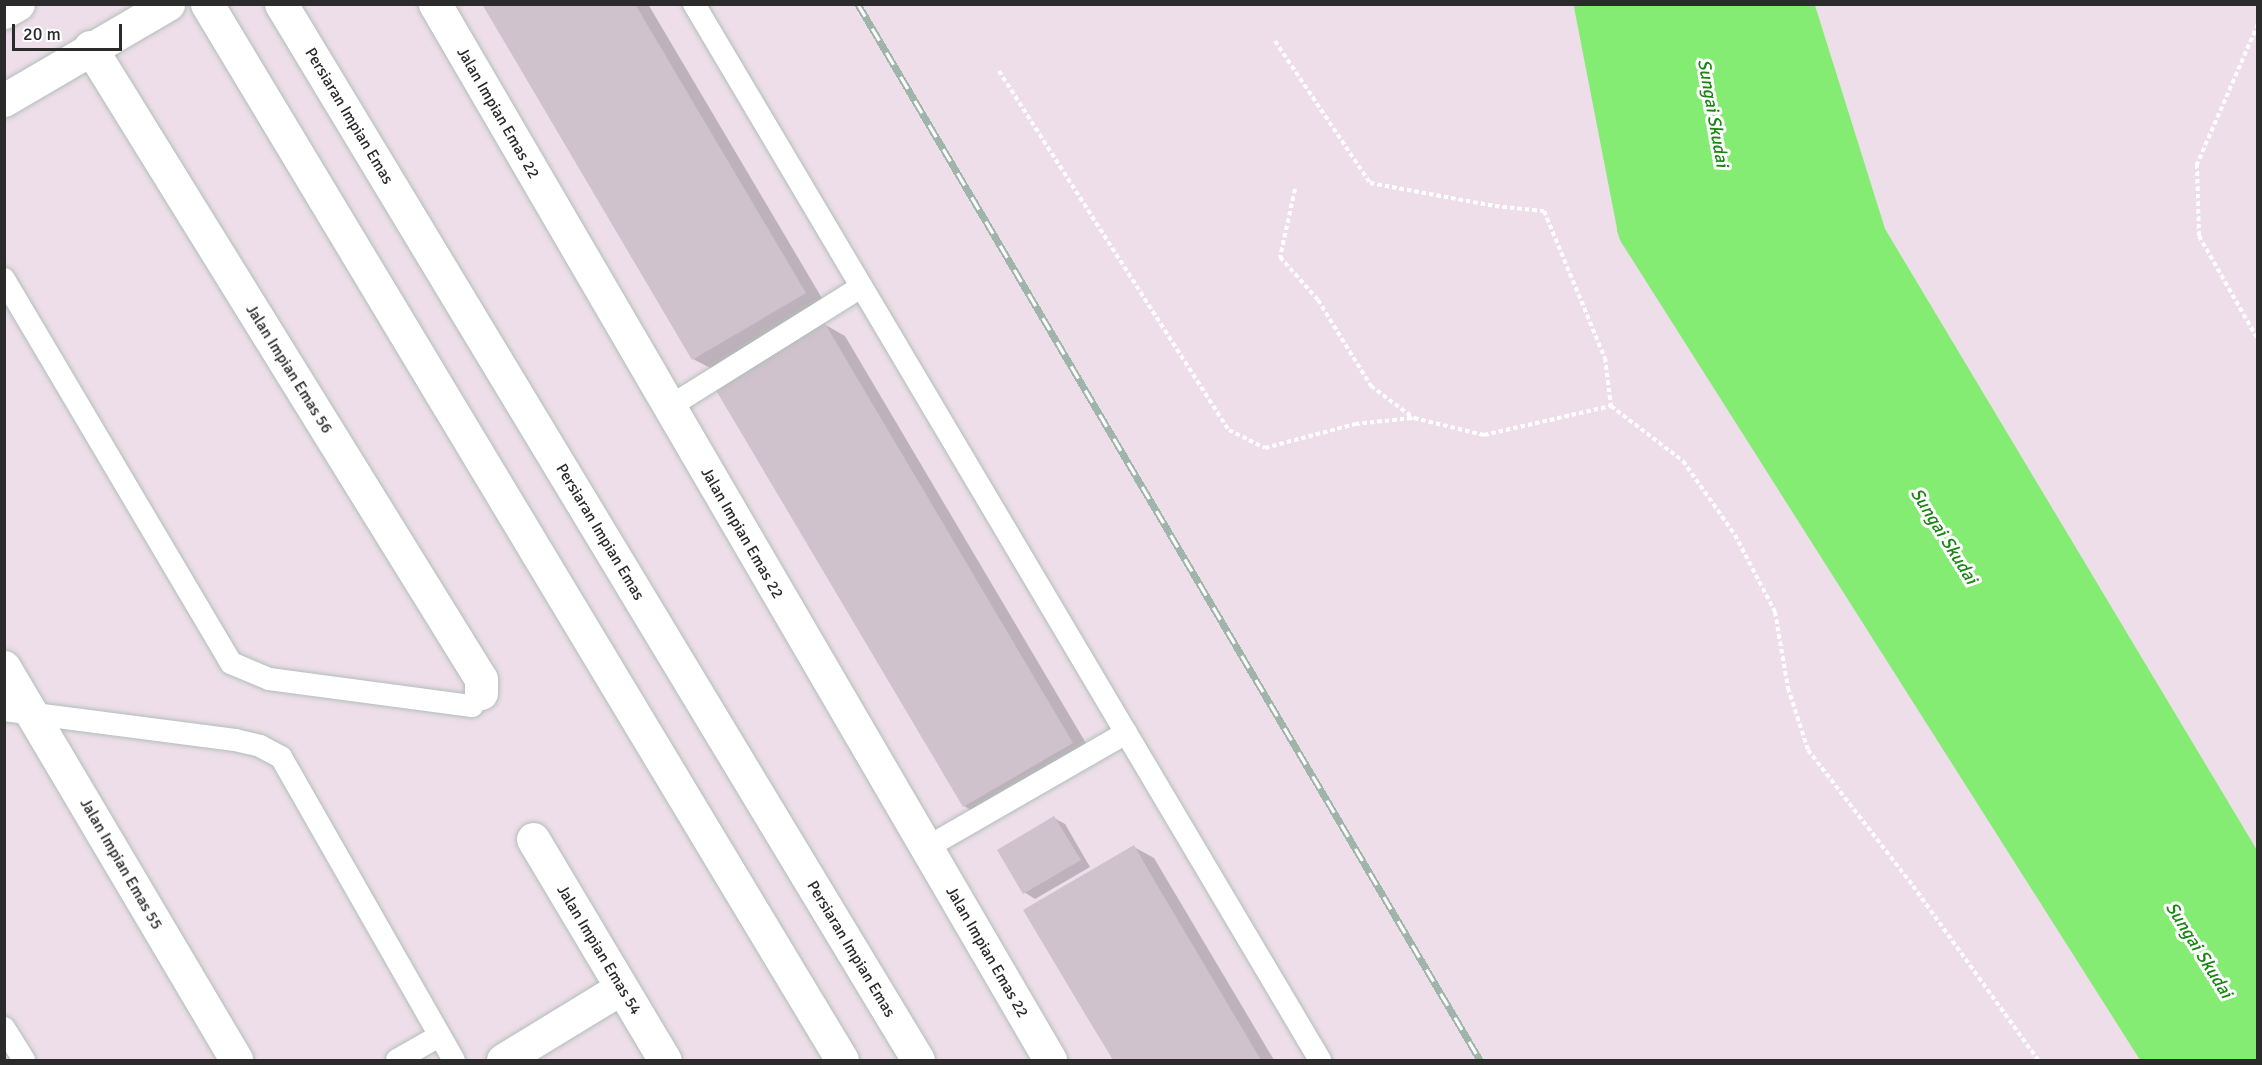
<!DOCTYPE html>
<style>
body{margin:0}
#map{position:relative;width:2262px;height:1065px;overflow:hidden;background:#eddeea;font-family:Signika,sans-serif}
div>[style]{position:absolute}
.water>*{inset:0;background:#85ec73}
.shadow>*{inset:0;background:#0003}
.river>*{height:66px;margin:-33px;padding:0 33px;transform-origin:33px;border-radius:33px;background:#85ec73}
.building>*{inset:0;background:#cfc2cd}
.path>*{height:4px;margin-top:-2px;transform-origin:0;background:repeating-linear-gradient(90deg,#fff 0 4.5px,transparent 0 7.5px)}
.roads{filter:drop-shadow(0 0 2px #b1beb7) drop-shadow(0 0 2px #b1beb7)}
.service>*{height:22px;margin:-11px;padding:0 11px;transform-origin:11px;border-radius:11px;background:#fff}
.minor>*{height:33px;margin:-16.5px;padding:0 16.5px;transform-origin:16.5px;border-radius:16.5px;background:#fff}
.secondary>*{height:33px;margin:-16.5px;padding:0 16.5px;transform-origin:16.5px;border-radius:16.5px;background:#fff}
.rail>*{height:7px;margin-top:-3.5px;transform-origin:0;background:repeating-linear-gradient(90deg,#fff 0 14px,#a0b5aa 0 28px);box-sizing:border-box;border-block:2px solid #a0b5aa}
span{translate:-50% -50%;white-space:nowrap;text-align:center;line-height:1.15;-webkit-text-stroke:6px #fff;paint-order:stroke}
.street-label{font-size:16px;color:#2b2b2b}
.water-label{font-size:18px;color:#188511;font-style:italic}
.frame{position:absolute;inset:0;border:6px solid #2b2b2b;pointer-events:none}
.scale{position:absolute;left:12px;top:24px;width:110px;height:27px;box-sizing:border-box;border:3px solid #2b2b2b;border-top:0;padding-left:8px;font-size:18px;line-height:21px;white-space:nowrap;color:#2b2b2b;-webkit-text-stroke:4px #fff;paint-order:stroke}
</style>
<div id="map">
<div class="water">
<div style="clip-path:polygon(1607px 5px,1780px 5px,1855px 243px,2234px 876px,2257px 907px,2257px 1060px,2179px 1060px,1650px 226px)"></div>
</div>
<div class="shadow">
<div style="clip-path:polygon(484px 4px,648px 4px,826px 305px,714px 370px,693px 359px)"></div>
<div style="clip-path:polygon(824px 324px,845px 336px,1093px 755px,984px 818px,964px 806px)"></div>
<div style="clip-path:polygon(1054px 818px,1065px 824px,1090px 867px,1035px 899px,1024px 892px)"></div>
<div style="clip-path:polygon(1134px 847px,1154px 858px,1274px 1060px,1115px 1060px,1025px 910px)"></div>
</div>
<div class="river">
<div style="left:1607px;top:4px;width:226px;rotate:79deg"></div>
<div style="left:1650px;top:226px;width:988px;rotate:57.61deg"></div>
<div style="left:1780px;top:4px;width:250px;rotate:72.6deg"></div>
<div style="left:1855px;top:243px;width:738px;rotate:59.09deg"></div>
<div style="left:2234px;top:876px;width:39px;rotate:52deg"></div>
</div>
<div class="building">
<div style="clip-path:polygon(482px 4px,635px 4px,806px 293px,692px 360px)"></div>
<div style="clip-path:polygon(824px 322px,1073px 743px,963px 807px,714px 387px)"></div>
<div style="clip-path:polygon(1054px 816px,1081px 860px,1023px 894px,997px 850px)"></div>
<div style="clip-path:polygon(1134px 845px,1154px 880px,1261px 1060px,1113px 1060px,1085px 1014px,1023px 910px)"></div>
</div>
<div class="path">
<div style="left:2258px;top:24px;width:153px;rotate:113.5deg"></div>
<div style="left:2197px;top:164px;width:72px;rotate:88.4deg"></div>
<div style="left:2199px;top:236px;width:120px;rotate:60.4deg"></div>
<div style="left:1275px;top:41px;width:171px;rotate:56.2deg"></div>
<div style="left:1370px;top:183px;width:127px;rotate:10.4deg"></div>
<div style="left:1495px;top:206px;width:49px;rotate:5.8deg"></div>
<div style="left:1544px;top:211px;width:159px;rotate:67.5deg"></div>
<div style="left:1605px;top:358px;width:48px;rotate:82.9deg"></div>
<div style="left:999px;top:71px;width:426px;rotate:57.4deg"></div>
<div style="left:1229px;top:430px;width:40px;rotate:26.6deg"></div>
<div style="left:1265px;top:448px;width:93px;rotate:-14.9deg"></div>
<div style="left:1355px;top:424px;width:58px;rotate:-5.9deg"></div>
<div style="left:1295px;top:189px;width:70px;rotate:102.4deg"></div>
<div style="left:1280px;top:257px;width:57px;rotate:48.5deg"></div>
<div style="left:1318px;top:300px;width:101px;rotate:58.4deg"></div>
<div style="left:1371px;top:386px;width:54px;rotate:36.7deg"></div>
<div style="left:1414px;top:418px;width:72px;rotate:13.7deg"></div>
<div style="left:1484px;top:435px;width:130px;rotate:-12.9deg"></div>
<div style="left:1611px;top:406px;width:91px;rotate:37.4deg"></div>
<div style="left:1683px;top:461px;width:90px;rotate:54.9deg"></div>
<div style="left:1735px;top:535px;width:87px;rotate:62.5deg"></div>
<div style="left:1775px;top:612px;width:77px;rotate:80.3deg"></div>
<div style="left:1788px;top:688px;width:65px;rotate:72.1deg"></div>
<div style="left:1808px;top:750px;width:172px;rotate:52.3deg"></div>
<div style="left:1913px;top:886px;width:214px;rotate:54.3deg"></div>
</div>
<div class="roads">
<div class="service">
<div style="left:694px;top:4px;width:1228px;rotate:59.34deg"></div>
<div style="left:4px;top:279px;width:446px;rotate:59.4deg"></div>
<div style="left:231px;top:663px;width:41px;rotate:22.8deg"></div>
<div style="left:269px;top:679px;width:205px;rotate:7.6deg"></div>
<div style="left:472px;top:706px;width:16px;rotate:-55deg"></div>
<div style="left:669px;top:407px;width:226px;rotate:-32deg"></div>
<div style="left:4px;top:710px;width:233px;rotate:7.4deg"></div>
<div style="left:235px;top:740px;width:26px;rotate:13deg"></div>
<div style="left:260px;top:746px;width:24px;rotate:28deg"></div>
<div style="left:281px;top:757px;width:349px;rotate:60.3deg"></div>
<div style="left:926px;top:848px;width:231px;rotate:-29.9deg"></div>
<div style="left:4px;top:1028px;width:38px;rotate:58deg"></div>
<div style="left:397px;top:1060px;width:48px;rotate:-29.7deg"></div>
</div>
<div class="minor">
<div style="left:435px;top:4px;width:1222px;rotate:59.78deg"></div>
<div style="left:4px;top:12px;width:16px;rotate:-30deg"></div>
<div style="left:90px;top:47px;width:743px;rotate:58.26deg"></div>
<div style="left:481px;top:679px;width:14px;rotate:90deg"></div>
<div style="left:4px;top:100px;width:190px;rotate:-30.3deg"></div>
<div style="left:4px;top:667px;width:456px;rotate:59.4deg"></div>
<div style="left:533px;top:839px;width:257px;rotate:59.2deg"></div>
<div style="left:503px;top:1060px;width:138px;rotate:-31.4deg"></div>
</div>
<div class="secondary">
<div style="left:207px;top:4px;width:1232px;rotate:58.98deg"></div>
<div style="left:281px;top:4px;width:1233px;rotate:58.9deg"></div>
</div>
</div>
<div class="rail">
<div style="left:858px;top:4px;width:1226px;rotate:59.5deg"></div>
</div>
<div class="street-label">
<span style="left:498px;top:113px;rotate:60deg">Jalan Impian Emas 22</span>
<span style="left:349px;top:116px;rotate:59deg">Persiaran Impian Emas</span>
<span style="left:289px;top:369px;rotate:58deg">Jalan Impian Emas 56</span>
<span style="left:600px;top:532px;rotate:59deg">Persiaran Impian Emas</span>
<span style="left:742px;top:533px;rotate:60deg">Jalan Impian Emas 22</span>
<span style="left:121px;top:864px;rotate:60deg">Jalan Impian Emas 55</span>
<span style="left:851px;top:949px;rotate:59deg">Persiaran Impian Emas</span>
<span style="left:599px;top:950px;rotate:59deg">Jalan Impian Emas 54</span>
<span style="left:987px;top:952px;rotate:60deg">Jalan Impian Emas 22</span>
</div>
<div class="water-label">
<span style="left:1713px;top:113px;rotate:80deg">Sungai Skudai</span>
<span style="left:1944px;top:536px;rotate:58deg">Sungai Skudai</span>
<span style="left:2199px;top:950px;rotate:58deg">Sungai Skudai</span>
</div>
<div class="frame"></div>
<div class="scale">20 m</div>
</div>
